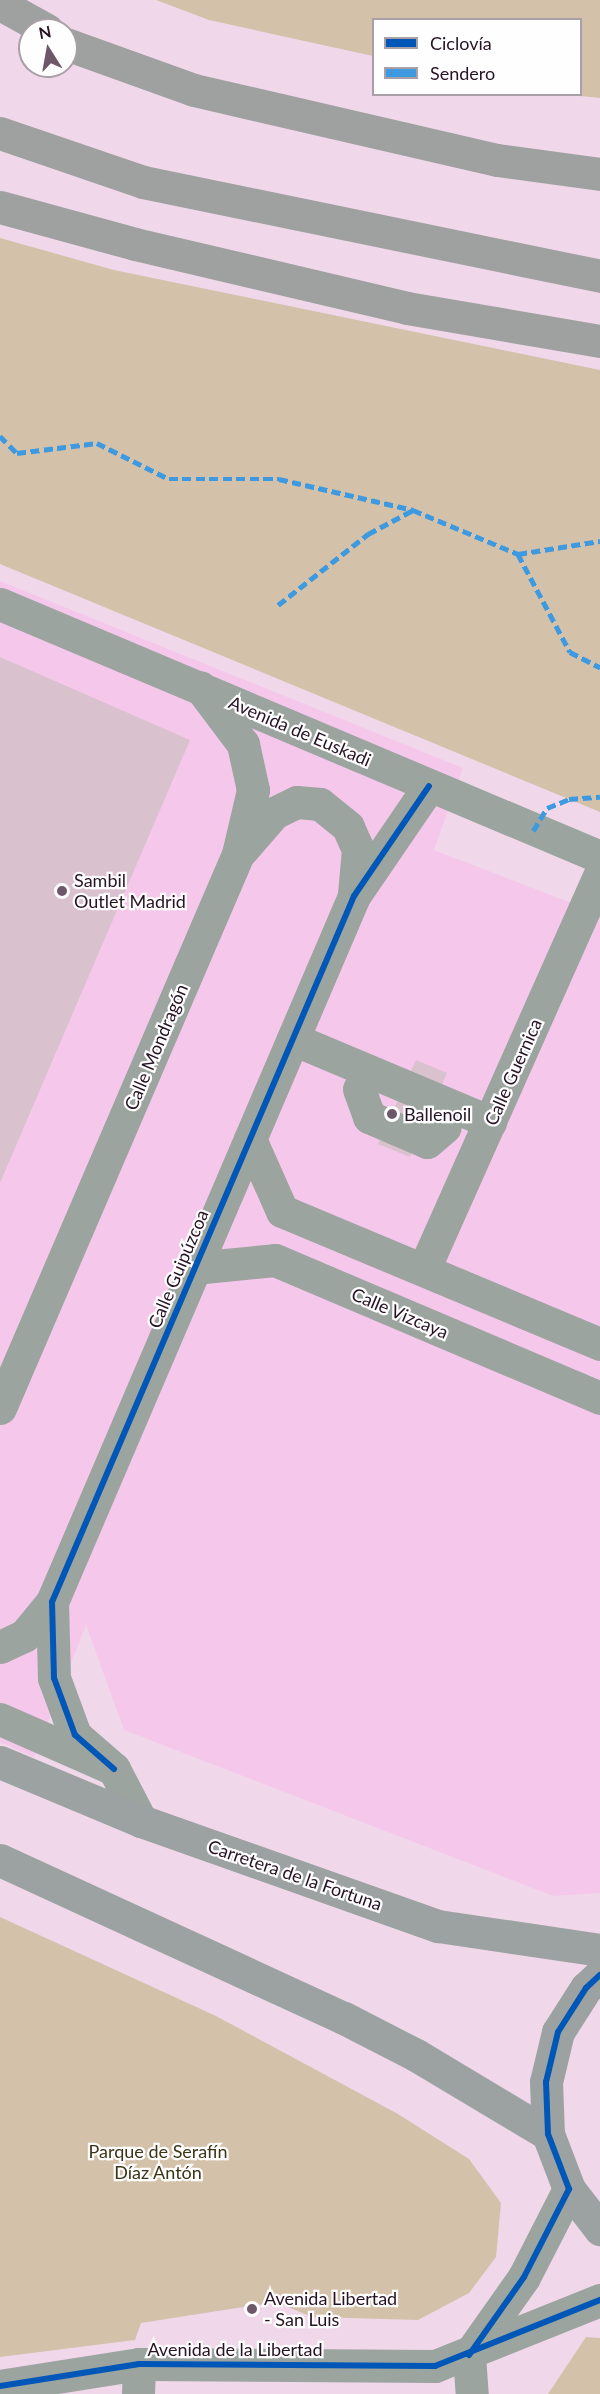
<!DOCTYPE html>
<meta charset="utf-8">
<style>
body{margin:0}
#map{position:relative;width:600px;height:2394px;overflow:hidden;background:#f0d8ea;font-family:Lato,sans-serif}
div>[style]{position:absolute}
.built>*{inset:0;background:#f5c8eb}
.green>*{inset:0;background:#d4c1aa}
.building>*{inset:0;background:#d9c1ce}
.minor>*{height:33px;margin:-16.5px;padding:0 16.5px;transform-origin:16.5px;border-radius:16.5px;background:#9ba49e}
.major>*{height:33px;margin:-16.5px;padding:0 16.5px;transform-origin:16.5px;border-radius:16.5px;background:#9ca2a1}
.highway>*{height:33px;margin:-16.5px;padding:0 16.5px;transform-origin:16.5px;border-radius:16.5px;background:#9fa1a0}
.quiet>*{height:4.5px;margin-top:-2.25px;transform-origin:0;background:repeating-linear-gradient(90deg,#3d9ae0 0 9px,transparent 0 13.5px)}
.cycleway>*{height:6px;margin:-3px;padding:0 3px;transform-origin:3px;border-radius:3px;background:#0057b8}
.dots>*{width:16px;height:16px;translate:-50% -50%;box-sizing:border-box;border:3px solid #fefefe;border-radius:50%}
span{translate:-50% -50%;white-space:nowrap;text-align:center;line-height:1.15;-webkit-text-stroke:4.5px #fefefe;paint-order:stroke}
.street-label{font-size:18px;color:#271323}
.poi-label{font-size:18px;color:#271323}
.left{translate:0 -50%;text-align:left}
.park-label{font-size:18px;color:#3d3517}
.legend{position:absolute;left:372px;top:18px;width:210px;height:78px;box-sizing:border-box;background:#fefefe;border:2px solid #a8a0a6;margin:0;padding:8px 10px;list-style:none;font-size:18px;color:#271323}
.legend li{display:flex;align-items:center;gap:12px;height:30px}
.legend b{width:30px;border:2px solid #a8a0a6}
.north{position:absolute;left:18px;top:18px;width:60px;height:60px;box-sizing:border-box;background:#fefefe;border:2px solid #a8a0a6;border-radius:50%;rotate:349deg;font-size:16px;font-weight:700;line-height:24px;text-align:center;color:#271323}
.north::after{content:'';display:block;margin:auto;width:21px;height:27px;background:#6d5869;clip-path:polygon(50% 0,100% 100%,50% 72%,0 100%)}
</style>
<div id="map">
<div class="built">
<div style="clip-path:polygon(0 581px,463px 768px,434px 850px,600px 914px,600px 1893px,553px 1896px,124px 1730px,86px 1625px,34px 1757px,0 1742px)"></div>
</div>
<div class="green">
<div style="clip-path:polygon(156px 0,600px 0,600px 98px,571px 95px,580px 94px,580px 20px,374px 20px,373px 56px,209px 20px)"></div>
<div style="clip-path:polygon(0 238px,114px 270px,600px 370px,600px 812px,0 564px)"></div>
<div style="clip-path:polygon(0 1917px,216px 2016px,398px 2114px,469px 2159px,501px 2203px,496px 2257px,469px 2293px,418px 2320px,312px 2317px,276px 2302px,141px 2323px,135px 2340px,0 2357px)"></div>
<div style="clip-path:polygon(586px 2337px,600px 2338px,600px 2394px,548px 2394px)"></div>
</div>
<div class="building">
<div style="clip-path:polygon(0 657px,190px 740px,0 1183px)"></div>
<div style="clip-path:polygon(416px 1060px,447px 1073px,410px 1157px,378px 1144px)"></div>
</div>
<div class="minor">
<div style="left:0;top:604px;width:651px;rotate:22.86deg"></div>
<div style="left:242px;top:850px;width:49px;rotate:-49.1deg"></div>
<div style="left:274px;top:813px;width:25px;rotate:-26deg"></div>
<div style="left:297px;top:802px;width:23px;rotate:5deg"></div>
<div style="left:320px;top:804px;width:36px;rotate:39deg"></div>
<div style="left:348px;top:827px;width:24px;rotate:66deg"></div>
<div style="left:358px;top:849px;width:45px;rotate:95.1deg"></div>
<div style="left:293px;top:1039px;width:214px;rotate:22.8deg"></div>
<div style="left:359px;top:1089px;width:30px;rotate:70deg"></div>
<div style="left:369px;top:1117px;width:63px;rotate:23.3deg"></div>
<div style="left:427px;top:1142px;width:23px;rotate:-40deg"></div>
<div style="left:250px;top:1139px;width:79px;rotate:66deg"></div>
<div style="left:282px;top:1211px;width:345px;rotate:22.7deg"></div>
<div style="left:194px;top:1268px;width:81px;rotate:-5.6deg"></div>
<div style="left:275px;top:1260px;width:353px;rotate:23deg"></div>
<div style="left:424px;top:1269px;width:432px;rotate:-66deg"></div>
<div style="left:0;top:1408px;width:603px;rotate:-66.75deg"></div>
<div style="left:238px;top:854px;width:66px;rotate:-76.8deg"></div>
<div style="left:253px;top:790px;width:47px;rotate:-102.3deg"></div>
<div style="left:243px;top:744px;width:71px;rotate:-127deg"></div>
<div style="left:0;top:1647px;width:26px;rotate:-25deg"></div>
<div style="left:24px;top:1636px;width:44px;rotate:-50.5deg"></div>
<div style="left:0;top:1719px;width:124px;rotate:23.7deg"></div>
<div style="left:114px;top:1769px;width:59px;rotate:62.6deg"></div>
<div style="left:114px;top:1769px;width:52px;rotate:-138.9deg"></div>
<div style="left:75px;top:1735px;width:61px;rotate:-110.2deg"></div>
<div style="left:54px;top:1678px;width:76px;rotate:-91.5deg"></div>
<div style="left:52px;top:1602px;width:768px;rotate:-66.84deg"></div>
<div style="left:354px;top:896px;width:133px;rotate:-55.7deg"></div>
<div style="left:469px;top:2355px;width:95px;rotate:-54.8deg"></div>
<div style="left:524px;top:2277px;width:99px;rotate:-62.9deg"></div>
<div style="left:469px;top:2355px;width:39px;rotate:86deg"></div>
<div style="left:0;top:2386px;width:141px;rotate:-9deg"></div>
<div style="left:139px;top:2364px;width:296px;rotate:0.4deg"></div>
<div style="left:435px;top:2366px;width:178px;rotate:-21.8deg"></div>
<div style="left:138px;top:2394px;width:30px;rotate:-88deg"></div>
</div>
<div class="major">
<div style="left:0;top:1762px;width:153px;rotate:22.7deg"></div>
<div style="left:141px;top:1821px;width:315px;rotate:19.5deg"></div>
<div style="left:438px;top:1926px;width:164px;rotate:8.4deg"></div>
<div style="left:0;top:1860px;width:379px;rotate:24.7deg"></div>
<div style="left:344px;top:2018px;width:81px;rotate:27.2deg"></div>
<div style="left:416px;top:2055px;width:154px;rotate:30.9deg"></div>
<div style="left:600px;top:1975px;width:19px;rotate:137deg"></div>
<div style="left:586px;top:1988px;width:52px;rotate:122.5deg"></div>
<div style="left:558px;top:2032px;width:51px;rotate:103.5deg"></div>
<div style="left:546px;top:2082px;width:52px;rotate:87.8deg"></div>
<div style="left:548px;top:2134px;width:59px;rotate:69.1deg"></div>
<div style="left:569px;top:2189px;width:51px;rotate:52.2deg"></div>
</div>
<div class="highway">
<div style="left:0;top:4px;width:54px;rotate:29deg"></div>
<div style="left:66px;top:44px;width:136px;rotate:19.8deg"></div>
<div style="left:194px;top:90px;width:311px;rotate:13deg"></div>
<div style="left:497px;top:160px;width:104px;rotate:7.7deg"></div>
<div style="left:0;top:133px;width:151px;rotate:18.9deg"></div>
<div style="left:143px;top:182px;width:467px;rotate:11.6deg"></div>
<div style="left:0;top:207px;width:140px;rotate:15.3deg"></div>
<div style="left:135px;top:244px;width:279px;rotate:13.2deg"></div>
<div style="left:407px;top:308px;width:196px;rotate:9.7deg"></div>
</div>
<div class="quiet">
<div style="left:0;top:436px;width:24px;rotate:45deg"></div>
<div style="left:17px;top:453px;width:81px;rotate:-7.1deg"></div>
<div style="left:97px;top:443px;width:80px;rotate:26.6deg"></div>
<div style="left:169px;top:479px;width:110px"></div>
<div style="left:279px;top:479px;width:138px;rotate:13deg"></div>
<div style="left:413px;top:510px;width:114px;rotate:22.7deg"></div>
<div style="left:518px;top:554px;width:111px;rotate:62deg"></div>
<div style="left:570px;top:652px;width:34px;rotate:27deg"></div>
<div style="left:518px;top:554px;width:83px;rotate:-9deg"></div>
<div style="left:278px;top:605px;width:115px;rotate:-38.3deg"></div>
<div style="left:368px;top:534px;width:51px;rotate:-28.1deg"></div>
<div style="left:533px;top:831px;width:27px;rotate:-59deg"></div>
<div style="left:547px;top:808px;width:24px;rotate:-22deg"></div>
<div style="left:569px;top:799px;width:31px;rotate:-4deg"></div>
</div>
<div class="cycleway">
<div style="left:114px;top:1769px;width:52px;rotate:-138.9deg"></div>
<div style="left:75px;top:1735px;width:61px;rotate:-110.2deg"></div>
<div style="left:54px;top:1678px;width:76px;rotate:-91.5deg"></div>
<div style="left:52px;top:1602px;width:768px;rotate:-66.84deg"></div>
<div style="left:354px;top:896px;width:133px;rotate:-55.7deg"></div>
<div style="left:469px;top:2355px;width:95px;rotate:-54.8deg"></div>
<div style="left:524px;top:2277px;width:99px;rotate:-62.9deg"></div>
<div style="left:569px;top:2189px;width:59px;rotate:-110.9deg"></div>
<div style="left:548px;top:2134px;width:52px;rotate:-92.2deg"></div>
<div style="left:546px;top:2082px;width:51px;rotate:-76.5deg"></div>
<div style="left:558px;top:2032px;width:52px;rotate:-57.5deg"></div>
<div style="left:586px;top:1988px;width:19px;rotate:-43deg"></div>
<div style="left:0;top:2386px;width:141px;rotate:-9deg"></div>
<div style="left:139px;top:2364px;width:296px;rotate:0.4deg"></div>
<div style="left:435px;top:2366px;width:178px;rotate:-21.8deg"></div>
</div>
<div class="dots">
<div style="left:62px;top:891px;background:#6d5869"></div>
<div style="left:392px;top:1114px;background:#6d5869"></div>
<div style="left:252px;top:2309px;background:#6d5869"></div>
</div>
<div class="street-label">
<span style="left:300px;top:731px;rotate:23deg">Avenida de Euskadi</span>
<span style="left:156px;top:1047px;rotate:-67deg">Calle Mondragón</span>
<span style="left:513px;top:1072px;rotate:-66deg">Calle Guernica</span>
<span style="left:178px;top:1269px;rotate:-67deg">Calle Guipúzcoa</span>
<span style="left:400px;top:1313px;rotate:23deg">Calle Vizcaya</span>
<span style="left:295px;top:1875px;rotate:19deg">Carretera de la Fortuna</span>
<span style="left:235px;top:2349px">Avenida de la Libertad</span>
</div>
<div class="poi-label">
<span class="left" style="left:74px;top:891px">Sambil<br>Outlet Madrid</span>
<span class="left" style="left:404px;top:1114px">Ballenoil</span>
<span class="left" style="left:264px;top:2309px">Avenida Libertad<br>- San Luis</span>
</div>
<div class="park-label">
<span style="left:158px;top:2162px">Parque de Serafín<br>Díaz Antón</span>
</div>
<ul class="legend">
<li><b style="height:8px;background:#0057b8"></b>Ciclovía</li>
<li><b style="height:8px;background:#3d9ae0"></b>Sendero</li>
</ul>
<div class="north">N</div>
</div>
